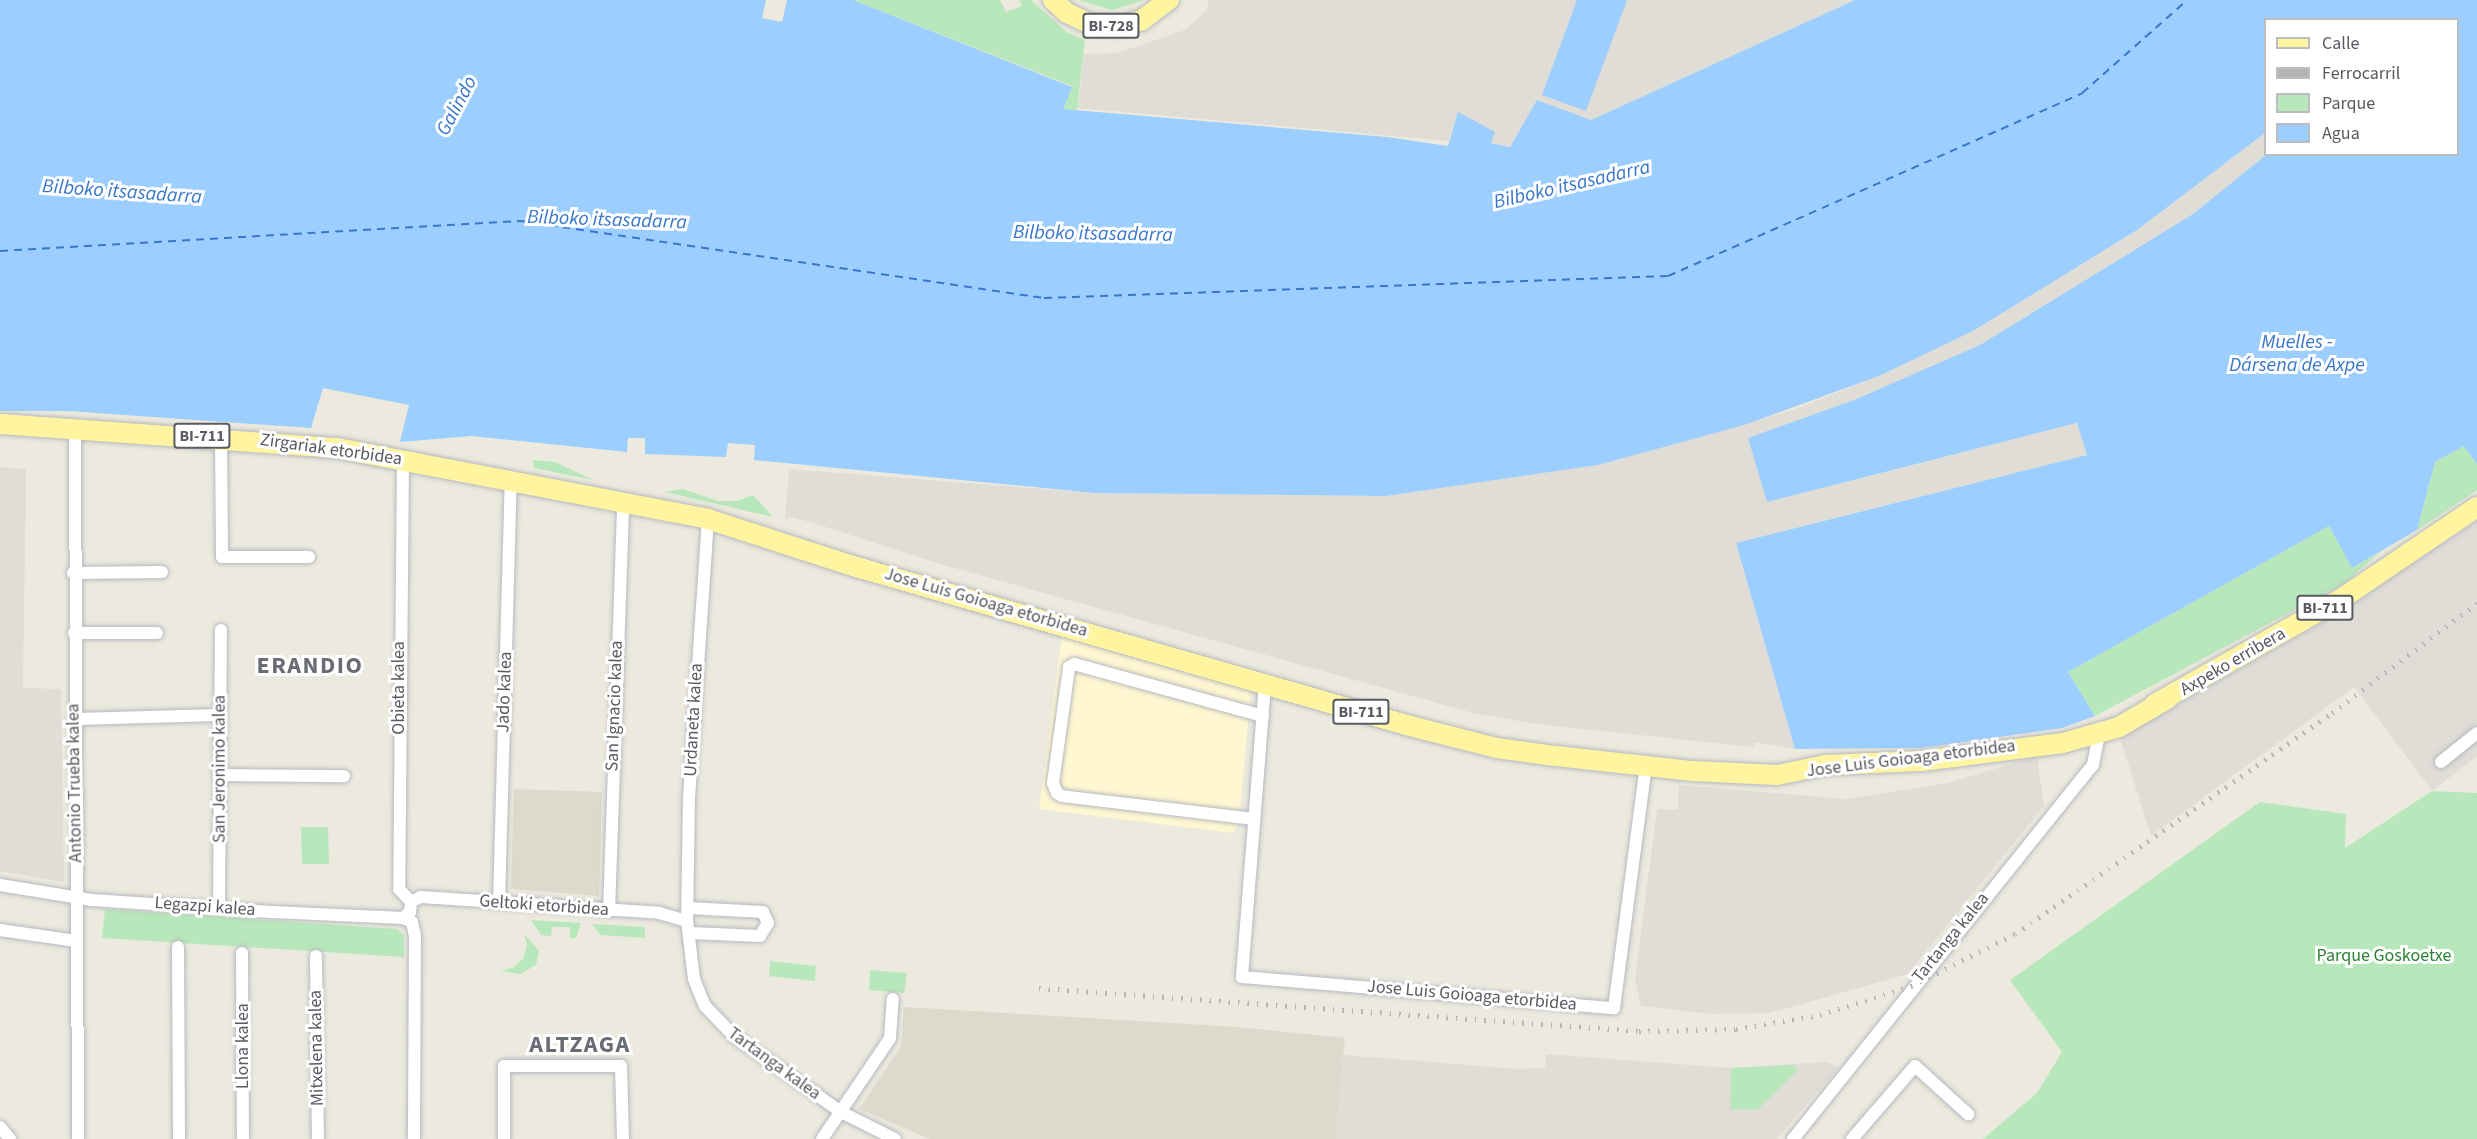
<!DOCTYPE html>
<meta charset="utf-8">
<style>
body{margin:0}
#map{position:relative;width:2477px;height:1139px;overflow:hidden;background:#eceade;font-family:"Source Sans 3",sans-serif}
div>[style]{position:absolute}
.commercial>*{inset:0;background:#fff7d1}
.industrial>*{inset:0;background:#dfddd6}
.education>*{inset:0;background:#dcd9cd}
.green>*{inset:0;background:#b8e7bb}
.water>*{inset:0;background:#9cceff}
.pier>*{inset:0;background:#eceade}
.ferry>*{height:1.5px;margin-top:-0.75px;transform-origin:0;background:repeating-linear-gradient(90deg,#3776ca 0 8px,transparent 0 14px)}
.roads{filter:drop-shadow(0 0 2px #b7b9bf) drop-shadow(0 0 2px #b7b9bf)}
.street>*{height:12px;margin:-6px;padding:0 6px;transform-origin:6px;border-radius:6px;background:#fff}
.primary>*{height:20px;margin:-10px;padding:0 10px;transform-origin:10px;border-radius:10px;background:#fff5a1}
.rail>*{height:4.5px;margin-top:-2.25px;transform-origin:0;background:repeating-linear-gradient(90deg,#b3b4b4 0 1.5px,transparent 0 9.5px)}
span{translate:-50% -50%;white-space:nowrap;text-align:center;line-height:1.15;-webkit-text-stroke:6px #fff;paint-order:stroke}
.shield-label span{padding:2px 4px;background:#fff;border:2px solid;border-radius:4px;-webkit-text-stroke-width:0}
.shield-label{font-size:16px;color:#585b61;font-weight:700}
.street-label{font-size:18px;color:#585b61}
.park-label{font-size:18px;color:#2e8337}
.water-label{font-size:20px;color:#3776ca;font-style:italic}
.district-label{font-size:24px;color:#696d73;font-weight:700;letter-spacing:1.5px}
.legend{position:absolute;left:2264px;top:18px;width:195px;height:138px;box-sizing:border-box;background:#fff;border:2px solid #bcbdc0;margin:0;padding:8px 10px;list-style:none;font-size:18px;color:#585b61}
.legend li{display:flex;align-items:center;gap:12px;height:30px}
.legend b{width:30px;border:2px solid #bcbdc0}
</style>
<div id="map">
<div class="commercial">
<div style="clip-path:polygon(1062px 635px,1251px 687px,1239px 823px,1233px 833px,1039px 809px)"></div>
</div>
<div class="industrial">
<div style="clip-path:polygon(1209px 0,1855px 0,1591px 120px,1537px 101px,1510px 146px,1491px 143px,1458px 112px,1449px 141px,1078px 108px,1084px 54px,1117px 53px,1185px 30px,1206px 11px)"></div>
<div style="clip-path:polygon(2265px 133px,2266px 155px,2193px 214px,1980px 345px,1854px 400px,1748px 438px,1768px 502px,2078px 423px,2087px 455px,1736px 543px,1795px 749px,1755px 742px,1753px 747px,1536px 724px,1473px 713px,940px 564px,810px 522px,791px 517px,785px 520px,789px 469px,1095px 493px,1386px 496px,1598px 465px,1793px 410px,1879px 376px,1973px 331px,2137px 230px)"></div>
<div style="clip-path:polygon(0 467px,26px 469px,23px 688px,61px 689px,64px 882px,0 871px)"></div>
<div style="clip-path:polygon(2477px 521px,2477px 756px,2432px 791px,2354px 687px,2151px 836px,2120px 738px,2315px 627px)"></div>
<div style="clip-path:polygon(2037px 756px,2044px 806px,1908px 974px,1770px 1013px,1712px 1014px,1641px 1006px,1635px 979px,1657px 809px,1678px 810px,1679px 785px,1846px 799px,1948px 783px)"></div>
<div style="clip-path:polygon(1546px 1054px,1731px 1068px,1827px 1062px,1839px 1067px,1777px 1139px,1335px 1139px,1343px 1055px,1519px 1069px,1545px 1068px)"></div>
</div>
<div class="education">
<div style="clip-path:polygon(514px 789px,602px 792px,599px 896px,511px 889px)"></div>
<div style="clip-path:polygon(904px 1007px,1238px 1027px,1345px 1038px,1335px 1139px,930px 1139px,859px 1109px,901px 1046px)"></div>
</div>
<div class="green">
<div style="clip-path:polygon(853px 0,1000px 0,1006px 12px,1022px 6px,1019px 0,1031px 0,1068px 33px,1085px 40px,1077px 110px,1062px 109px,1072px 86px)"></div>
<div style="clip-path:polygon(1078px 0,1145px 0,1112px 10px)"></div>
<div style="clip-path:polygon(2464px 446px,2477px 464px,2477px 490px,2417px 530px,2435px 462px)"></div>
<div style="clip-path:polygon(533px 460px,555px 462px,593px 480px,534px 468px)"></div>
<div style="clip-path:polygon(683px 489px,718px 501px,737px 501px,753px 495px,773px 517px,665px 492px)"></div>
<div style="clip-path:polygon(2329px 526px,2352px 568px,2380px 552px,2345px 583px,2095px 716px,2068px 672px)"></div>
<div style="clip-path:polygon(2432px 791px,2477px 793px,2477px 1139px,1983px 1139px,2037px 1093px,2062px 1052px,2010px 980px,2260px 802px,2346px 814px,2345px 848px)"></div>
<div style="clip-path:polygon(301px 827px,328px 827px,329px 864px,302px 864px)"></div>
<div style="clip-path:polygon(105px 909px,397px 929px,404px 935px,404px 957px,102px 938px)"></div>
<div style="clip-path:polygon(531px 920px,581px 923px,576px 938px,570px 938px,570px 927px,552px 927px,551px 936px,541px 935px)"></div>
<div style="clip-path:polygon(592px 924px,645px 927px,645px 938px,601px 935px)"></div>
<div style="clip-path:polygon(524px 934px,539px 951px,536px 965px,520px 974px,501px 971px,514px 967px,524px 957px,527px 944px)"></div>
<div style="clip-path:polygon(770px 961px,816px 966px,815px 981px,769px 976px)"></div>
<div style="clip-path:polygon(870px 970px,907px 973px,904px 993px,869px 990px)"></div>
<div style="clip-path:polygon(1795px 1065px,1797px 1071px,1757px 1110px,1730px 1109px,1731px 1068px)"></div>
</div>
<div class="water">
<div style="clip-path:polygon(0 0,853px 0,1072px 87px,1063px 109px,1387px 137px,1448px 146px,1458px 112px,1495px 132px,1491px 143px,1510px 147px,1537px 100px,1591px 120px,1855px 0,2477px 0,2477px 464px,2464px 446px,2435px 462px,2417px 530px,2352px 568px,2329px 526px,2068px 672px,2095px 716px,2062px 728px,1922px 748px,1795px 749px,1736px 543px,2087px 455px,2077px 423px,1767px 502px,1748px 438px,1854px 400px,1980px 345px,2193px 214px,2266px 155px,2458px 154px,2458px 20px,2266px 20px,2265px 133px,2137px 230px,1973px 331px,1879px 376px,1744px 425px,1598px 465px,1386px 496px,1095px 493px,754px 460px,755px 445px,728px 443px,726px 457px,645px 454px,645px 438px,628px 438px,627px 452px,471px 436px,400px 442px,409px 405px,323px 388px,311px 428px,68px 411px,0 411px)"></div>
<div style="clip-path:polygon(1577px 0,1627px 0,1586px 111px,1542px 95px)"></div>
</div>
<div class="pier">
<div style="clip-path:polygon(766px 0,787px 0,782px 22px,762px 18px)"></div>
</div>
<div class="ferry">
<div style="left:0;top:251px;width:522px;rotate:-3.3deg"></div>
<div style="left:521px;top:221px;width:529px;rotate:8.38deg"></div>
<div style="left:1044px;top:298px;width:624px;rotate:-2.02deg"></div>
<div style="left:1668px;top:276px;width:453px;rotate:-23.8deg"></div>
<div style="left:2082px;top:93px;width:140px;rotate:-41.5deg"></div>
</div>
<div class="roads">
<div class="street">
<div style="left:75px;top:428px;width:711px;rotate:89.76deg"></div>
<div style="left:221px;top:437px;width:120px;rotate:89.5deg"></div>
<div style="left:222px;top:557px;width:87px"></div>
<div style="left:403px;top:459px;width:430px;rotate:90.5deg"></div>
<div style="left:399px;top:889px;width:18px;rotate:47deg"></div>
<div style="left:708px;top:519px;width:279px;rotate:93.9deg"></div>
<div style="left:689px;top:797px;width:124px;rotate:90.9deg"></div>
<div style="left:687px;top:921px;width:58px;rotate:83.1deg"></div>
<div style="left:694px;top:979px;width:29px;rotate:68deg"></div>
<div style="left:705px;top:1006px;width:42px;rotate:46deg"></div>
<div style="left:734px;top:1036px;width:131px;rotate:35.4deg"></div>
<div style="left:841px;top:1112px;width:60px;rotate:26.6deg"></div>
<div style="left:73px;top:573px;width:89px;rotate:-0.6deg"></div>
<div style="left:74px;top:633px;width:83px"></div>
<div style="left:1265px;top:684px;width:294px;rotate:94.5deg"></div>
<div style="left:1242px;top:977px;width:373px;rotate:4.8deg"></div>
<div style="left:1614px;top:1008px;width:245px;rotate:-82.5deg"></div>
<div style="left:74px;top:719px;width:146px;rotate:-1.6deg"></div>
<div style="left:2441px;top:762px;width:46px;rotate:-38.9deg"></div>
<div style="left:219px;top:775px;width:125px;rotate:0.5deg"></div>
<div style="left:1254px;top:819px;width:193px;rotate:-173.2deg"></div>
<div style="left:1062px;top:796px;width:6px;rotate:-149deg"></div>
<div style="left:1057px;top:793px;width:11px;rotate:-112deg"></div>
<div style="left:1053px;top:783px;width:117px;rotate:-82.1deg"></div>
<div style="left:1069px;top:667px;width:6px;rotate:-31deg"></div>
<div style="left:1074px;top:664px;width:196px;rotate:15.4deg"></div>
<div style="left:0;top:885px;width:93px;rotate:9.3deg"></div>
<div style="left:92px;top:900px;width:180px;rotate:3.8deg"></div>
<div style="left:272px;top:912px;width:131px;rotate:2.6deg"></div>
<div style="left:403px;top:918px;width:9px;rotate:-41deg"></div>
<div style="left:410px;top:912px;width:10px;rotate:-84deg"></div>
<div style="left:411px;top:902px;width:11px;rotate:-27deg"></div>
<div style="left:421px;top:897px;width:239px;rotate:3.8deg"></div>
<div style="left:659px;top:913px;width:29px;rotate:16deg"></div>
<div style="left:499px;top:902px;width:420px;rotate:-88.4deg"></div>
<div style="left:219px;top:908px;width:278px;rotate:-89.6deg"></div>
<div style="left:688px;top:908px;width:75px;rotate:3.1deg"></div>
<div style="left:763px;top:912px;width:12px;rotate:66deg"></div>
<div style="left:768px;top:923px;width:15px;rotate:122deg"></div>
<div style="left:760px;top:936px;width:69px;rotate:-177.5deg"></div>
<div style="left:609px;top:911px;width:411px;rotate:-88deg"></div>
<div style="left:403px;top:918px;width:10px;rotate:24deg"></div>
<div style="left:412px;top:922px;width:14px;rotate:78deg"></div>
<div style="left:415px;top:936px;width:203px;rotate:90.3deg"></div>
<div style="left:0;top:930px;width:77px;rotate:8.2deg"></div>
<div style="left:178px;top:947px;width:192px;rotate:89.7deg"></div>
<div style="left:242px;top:953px;width:186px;rotate:89.7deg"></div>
<div style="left:316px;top:956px;width:183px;rotate:89.4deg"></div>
<div style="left:0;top:1127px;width:16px;rotate:50deg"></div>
<div style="left:504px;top:1139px;width:73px;rotate:-90deg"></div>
<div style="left:504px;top:1066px;width:117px"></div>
<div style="left:621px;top:1066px;width:73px;rotate:88.4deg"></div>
<div style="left:822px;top:1139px;width:122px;rotate:-56deg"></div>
<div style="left:890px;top:1038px;width:39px;rotate:-86deg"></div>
<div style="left:1793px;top:1139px;width:479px;rotate:-51.3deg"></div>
<div style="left:2093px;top:765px;width:32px;rotate:-79deg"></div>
<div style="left:1852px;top:1139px;width:96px;rotate:-49.2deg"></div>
<div style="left:1915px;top:1066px;width:72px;rotate:42.2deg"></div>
</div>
<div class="primary">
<div style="left:1053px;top:0;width:19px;rotate:43deg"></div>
<div style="left:1067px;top:13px;width:26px;rotate:25deg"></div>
<div style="left:1091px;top:24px;width:26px;rotate:4deg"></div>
<div style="left:1117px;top:26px;width:26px;rotate:-13deg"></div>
<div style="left:1142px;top:20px;width:34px;rotate:-37deg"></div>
<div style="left:0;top:424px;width:338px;rotate:4.1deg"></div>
<div style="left:337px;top:448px;width:378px;rotate:10.8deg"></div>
<div style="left:708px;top:519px;width:152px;rotate:18deg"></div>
<div style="left:853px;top:566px;width:580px;rotate:16.03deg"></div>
<div style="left:1410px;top:726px;width:90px;rotate:14.2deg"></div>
<div style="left:1497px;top:748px;width:50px;rotate:8deg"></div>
<div style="left:1547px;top:755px;width:147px;rotate:6.3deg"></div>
<div style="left:1693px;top:771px;width:84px;rotate:2.7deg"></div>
<div style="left:1777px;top:775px;width:50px;rotate:-11.5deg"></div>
<div style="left:1826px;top:765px;width:96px;rotate:-2.4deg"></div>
<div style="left:1922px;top:761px;width:142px;rotate:-7.3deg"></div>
<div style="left:2063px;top:743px;width:58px;rotate:-15.9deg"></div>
<div style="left:2119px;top:727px;width:56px;rotate:-30.3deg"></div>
<div style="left:2155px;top:704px;width:217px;rotate:-29.5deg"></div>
<div style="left:2344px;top:597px;width:161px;rotate:-34.1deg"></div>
</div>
</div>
<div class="rail">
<div style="left:1039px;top:988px;width:602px;rotate:4.1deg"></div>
<div style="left:1639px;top:1031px;width:97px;rotate:-1.2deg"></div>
<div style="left:1736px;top:1029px;width:85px;rotate:-9.5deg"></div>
<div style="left:1820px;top:1015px;width:96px;rotate:-17.7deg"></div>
<div style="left:1911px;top:986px;width:116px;rotate:-26.6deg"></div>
<div style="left:2015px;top:934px;width:386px;rotate:-34.9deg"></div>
<div style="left:2332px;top:713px;width:182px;rotate:-37.2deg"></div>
</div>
<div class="shield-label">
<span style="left:1111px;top:26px">BI-728</span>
<span style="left:202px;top:436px">BI-711</span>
<span style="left:2325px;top:608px">BI-711</span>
<span style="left:1361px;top:712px">BI-711</span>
</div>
<div class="street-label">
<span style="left:331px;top:450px;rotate:8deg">Zirgariak etorbidea</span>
<span style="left:986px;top:603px;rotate:16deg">Jose Luis Goioaga etorbidea</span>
<span style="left:2233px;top:662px;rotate:-30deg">Axpeko erribera</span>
<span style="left:399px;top:688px;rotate:-90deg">Obieta kalea</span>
<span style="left:505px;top:692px;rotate:-88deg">Jado kalea</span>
<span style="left:615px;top:706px;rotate:-88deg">San Ignacio kalea</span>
<span style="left:694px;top:720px;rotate:-87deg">Urdaneta kalea</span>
<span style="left:1911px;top:759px;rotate:-7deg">Jose Luis Goioaga etorbidea</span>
<span style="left:220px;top:769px;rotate:-90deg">San Jeronimo kalea</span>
<span style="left:75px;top:783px;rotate:-91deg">Antonio Trueba kalea</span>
<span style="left:544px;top:906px;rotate:4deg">Geltoki etorbidea</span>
<span style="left:205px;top:907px;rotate:4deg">Legazpi kalea</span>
<span style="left:1951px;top:938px;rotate:-51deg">Tartanga kalea</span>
<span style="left:1472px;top:996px;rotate:5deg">Jose Luis Goioaga etorbidea</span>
<span style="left:243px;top:1046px;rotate:-90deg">Llona kalea</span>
<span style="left:317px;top:1048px;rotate:-91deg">Mitxelena kalea</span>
<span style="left:774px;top:1064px;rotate:36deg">Tartanga kalea</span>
</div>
<div class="park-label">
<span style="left:2384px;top:956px">Parque Goskoetxe</span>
</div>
<div class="water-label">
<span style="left:457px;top:106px;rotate:-62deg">Galindo</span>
<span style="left:1572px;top:185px;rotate:-13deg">Bilboko itsasadarra</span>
<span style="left:122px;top:192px;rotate:4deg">Bilboko itsasadarra</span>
<span style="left:607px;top:220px;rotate:2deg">Bilboko itsasadarra</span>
<span style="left:1093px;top:234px;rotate:1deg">Bilboko itsasadarra</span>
<span style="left:2297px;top:354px">Muelles -<br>Dársena de Axpe</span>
</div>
<div class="district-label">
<span style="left:310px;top:666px">ERANDIO</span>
<span style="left:580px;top:1045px">ALTZAGA</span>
</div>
<ul class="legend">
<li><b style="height:8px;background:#fff5a1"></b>Calle</li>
<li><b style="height:8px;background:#b3b4b4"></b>Ferrocarril</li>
<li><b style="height:16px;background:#b8e7bb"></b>Parque</li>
<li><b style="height:16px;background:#9cceff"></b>Agua</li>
</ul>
</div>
